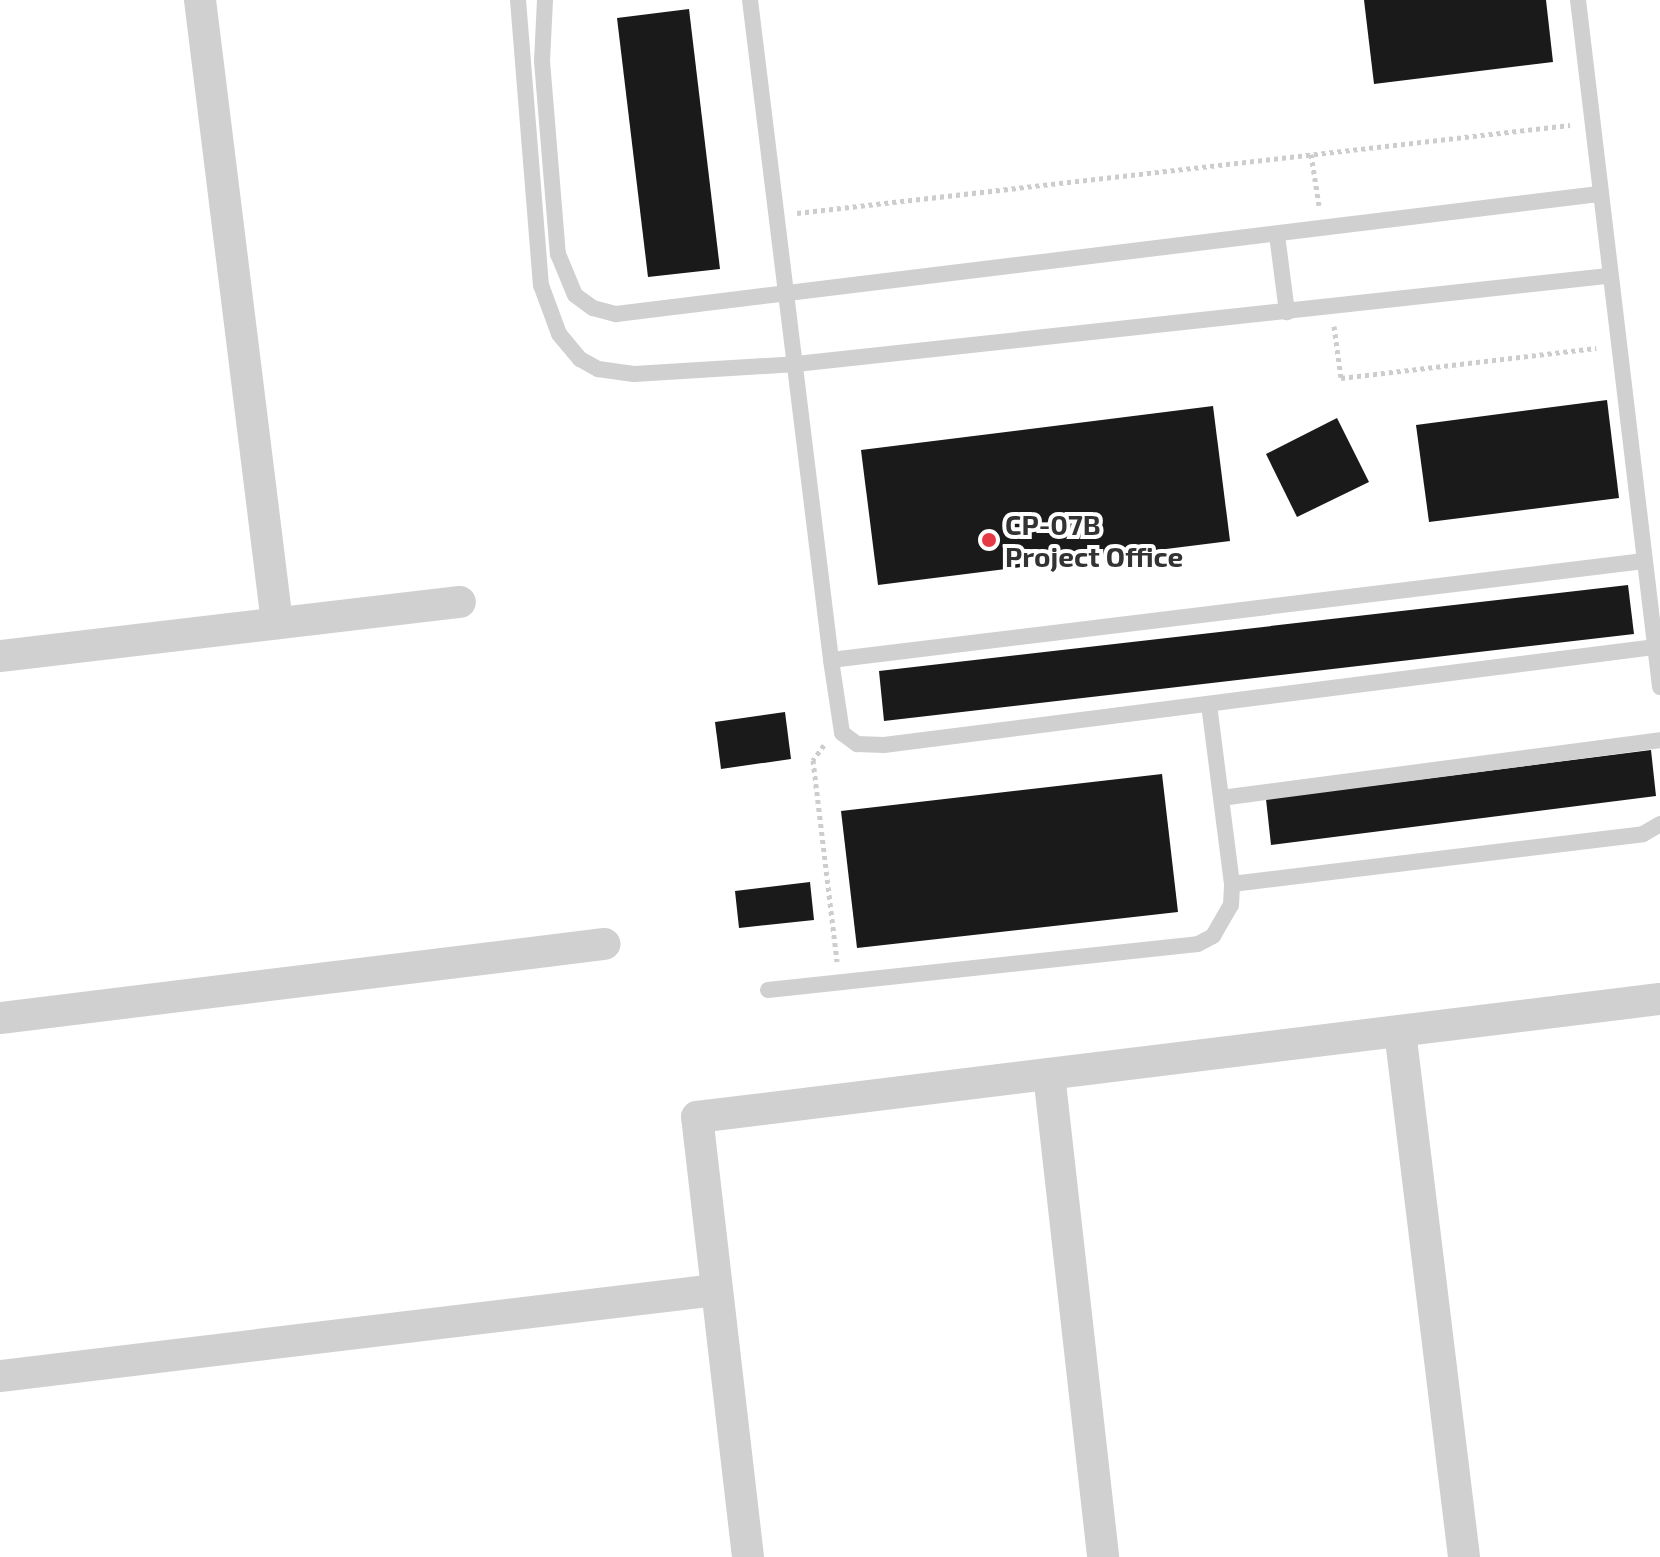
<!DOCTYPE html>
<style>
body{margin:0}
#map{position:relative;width:1660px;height:1557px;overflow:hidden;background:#fff;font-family:"Exo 2",sans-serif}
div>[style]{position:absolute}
.building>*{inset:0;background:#1a1a1a}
.path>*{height:5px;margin-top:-2.5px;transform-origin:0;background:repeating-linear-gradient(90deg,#cdcdcd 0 4px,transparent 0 8px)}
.lane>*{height:16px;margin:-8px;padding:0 8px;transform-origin:8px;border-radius:8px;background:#d0d0d0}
.street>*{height:32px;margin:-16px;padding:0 16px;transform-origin:16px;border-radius:16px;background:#d0d0d0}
.dots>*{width:22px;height:22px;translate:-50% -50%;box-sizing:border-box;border:4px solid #fff;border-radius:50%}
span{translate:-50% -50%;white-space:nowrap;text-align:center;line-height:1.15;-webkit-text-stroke:8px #fff;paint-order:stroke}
.poi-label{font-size:28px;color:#333;font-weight:700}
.left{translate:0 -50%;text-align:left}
</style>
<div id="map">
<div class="building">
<div style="clip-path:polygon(1364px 0,1546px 0,1553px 62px,1374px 84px)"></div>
<div style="clip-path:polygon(689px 9px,720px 269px,648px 277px,617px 18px)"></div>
<div style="clip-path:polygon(1607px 400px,1619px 498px,1429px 522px,1416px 425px)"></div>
<div style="clip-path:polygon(1213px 406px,1230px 541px,878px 585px,861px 450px)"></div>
<div style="clip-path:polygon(1337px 418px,1369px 482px,1297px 517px,1266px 454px)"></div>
<div style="clip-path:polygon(1628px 585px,1634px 634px,884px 721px,879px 671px)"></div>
<div style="clip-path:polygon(785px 712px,791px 759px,721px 769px,715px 722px)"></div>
<div style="clip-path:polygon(1651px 750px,1656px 796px,1271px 845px,1266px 799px)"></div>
<div style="clip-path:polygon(1162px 774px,1178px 912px,857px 948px,841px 811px)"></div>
<div style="clip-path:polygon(810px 882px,814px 920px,739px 928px,735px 891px)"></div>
</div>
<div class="path">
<div style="left:1311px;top:154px;width:52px;rotate:81.1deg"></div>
<div style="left:797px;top:213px;width:778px;rotate:-6.49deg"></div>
<div style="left:1334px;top:326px;width:52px;rotate:82.3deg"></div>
<div style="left:1341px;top:378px;width:257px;rotate:-6.7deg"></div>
<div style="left:824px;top:745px;width:19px;rotate:126deg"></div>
<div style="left:813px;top:760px;width:203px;rotate:83.2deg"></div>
</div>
<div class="lane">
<div style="left:518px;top:0;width:286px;rotate:85.4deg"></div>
<div style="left:541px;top:285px;width:52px;rotate:69.8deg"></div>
<div style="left:559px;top:334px;width:33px;rotate:50deg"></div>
<div style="left:580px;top:359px;width:21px;rotate:29deg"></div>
<div style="left:598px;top:369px;width:36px;rotate:8deg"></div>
<div style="left:634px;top:374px;width:162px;rotate:-3.5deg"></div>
<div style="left:796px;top:364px;width:817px;rotate:-6.19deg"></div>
<div style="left:545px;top:0;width:61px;rotate:92.8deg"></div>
<div style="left:542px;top:61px;width:194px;rotate:85.3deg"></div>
<div style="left:558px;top:254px;width:44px;rotate:67.5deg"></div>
<div style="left:575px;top:295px;width:22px;rotate:36deg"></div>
<div style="left:593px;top:308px;width:24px;rotate:15deg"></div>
<div style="left:616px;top:314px;width:990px;rotate:-6.96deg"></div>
<div style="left:750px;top:0;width:665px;rotate:83deg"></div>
<div style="left:831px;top:660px;width:819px;rotate:-6.94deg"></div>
<div style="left:1578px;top:0;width:692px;rotate:83.19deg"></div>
<div style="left:1277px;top:235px;width:78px;rotate:82.6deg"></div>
<div style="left:831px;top:660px;width:74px;rotate:81.4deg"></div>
<div style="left:842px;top:733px;width:19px;rotate:36deg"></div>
<div style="left:857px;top:744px;width:27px;rotate:2deg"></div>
<div style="left:884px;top:745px;width:776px;rotate:-7.25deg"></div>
<div style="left:1221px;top:798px;width:443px;rotate:-7.5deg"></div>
<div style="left:1232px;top:884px;width:414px;rotate:-6.9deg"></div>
<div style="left:1643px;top:834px;width:20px;rotate:-30deg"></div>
<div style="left:768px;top:990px;width:432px;rotate:-6.1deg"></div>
<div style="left:1198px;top:944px;width:17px;rotate:-28deg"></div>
<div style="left:1213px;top:936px;width:36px;rotate:-60deg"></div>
<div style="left:1231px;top:905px;width:21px;rotate:-87deg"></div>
<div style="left:1232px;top:884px;width:180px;rotate:-97.3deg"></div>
</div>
<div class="street">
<div style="left:200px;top:0;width:628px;rotate:82.95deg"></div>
<div style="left:0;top:656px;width:463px;rotate:-6.7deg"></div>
<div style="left:0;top:1018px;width:609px;rotate:-6.98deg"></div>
<div style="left:1400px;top:1031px;width:530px;rotate:83.06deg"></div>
<div style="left:1049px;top:1074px;width:486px;rotate:83.6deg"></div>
<div style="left:0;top:1376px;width:721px;rotate:-6.85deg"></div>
<div style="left:748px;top:1557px;width:443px;rotate:-96.6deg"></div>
<div style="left:697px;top:1117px;width:970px;rotate:-6.99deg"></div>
</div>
<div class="dots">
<div style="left:989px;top:540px;background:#e63946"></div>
</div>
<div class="poi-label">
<span class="left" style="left:1005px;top:540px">CP-07B<br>Project Office</span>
</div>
</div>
